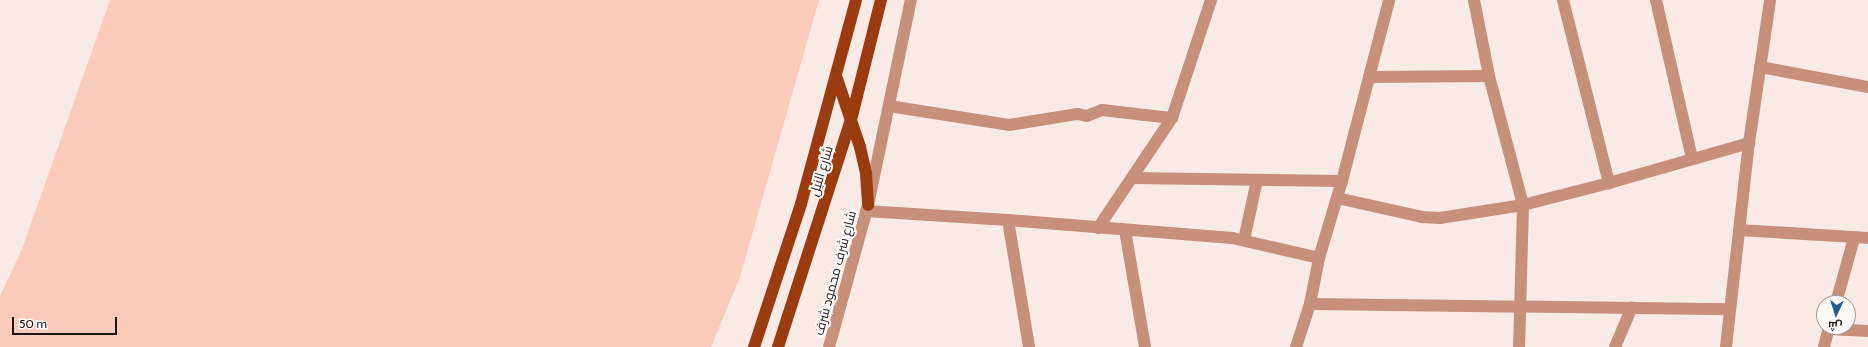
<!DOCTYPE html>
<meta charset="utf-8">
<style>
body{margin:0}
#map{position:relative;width:1868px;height:347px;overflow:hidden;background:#f9eae5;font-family:Cabin,Cairo,sans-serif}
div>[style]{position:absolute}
.green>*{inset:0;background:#facbb8}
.minor>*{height:12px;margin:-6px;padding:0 6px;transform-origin:6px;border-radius:6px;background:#c6907b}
.major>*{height:12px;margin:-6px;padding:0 6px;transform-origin:6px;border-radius:6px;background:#9a3c0f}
span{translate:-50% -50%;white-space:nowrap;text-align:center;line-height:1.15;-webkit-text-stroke:4px #fdfaf9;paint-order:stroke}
.street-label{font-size:13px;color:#1d1816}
.north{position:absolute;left:1816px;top:295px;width:40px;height:40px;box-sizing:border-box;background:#fdfaf9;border:1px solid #a3a09e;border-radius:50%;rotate:184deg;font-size:11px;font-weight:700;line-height:16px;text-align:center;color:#1d1816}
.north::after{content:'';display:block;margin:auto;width:14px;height:18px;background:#275d95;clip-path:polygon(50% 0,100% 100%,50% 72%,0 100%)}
.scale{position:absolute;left:12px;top:317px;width:105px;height:18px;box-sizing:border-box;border:2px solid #1d1816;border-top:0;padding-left:5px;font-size:12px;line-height:14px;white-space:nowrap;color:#1d1816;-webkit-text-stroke:3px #fdfaf9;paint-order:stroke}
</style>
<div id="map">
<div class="green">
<div style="clip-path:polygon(110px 0,819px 0,740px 277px,711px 347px,0 347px,0 296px,22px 249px)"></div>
</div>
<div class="minor">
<div style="left:1474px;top:0;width:77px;rotate:78.8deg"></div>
<div style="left:1489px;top:76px;width:133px;rotate:75.2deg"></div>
<div style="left:1523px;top:205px;width:142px;rotate:91.6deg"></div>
<div style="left:1563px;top:0;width:189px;rotate:75.9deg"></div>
<div style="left:1656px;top:0;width:163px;rotate:77.2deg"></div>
<div style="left:1760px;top:67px;width:110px;rotate:10.5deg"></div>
<div style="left:1369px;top:77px;width:120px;rotate:-0.5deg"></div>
<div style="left:889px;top:106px;width:121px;rotate:9deg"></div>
<div style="left:1009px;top:125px;width:70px;rotate:-9.1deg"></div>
<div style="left:1078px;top:114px;width:9px;rotate:13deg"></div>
<div style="left:1087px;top:116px;width:16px;rotate:-22deg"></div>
<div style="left:1102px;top:110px;width:70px;rotate:6.5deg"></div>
<div style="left:1132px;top:178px;width:210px;rotate:0.8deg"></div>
<div style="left:1337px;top:198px;width:87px;rotate:12.6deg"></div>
<div style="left:1422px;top:217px;width:18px;rotate:3deg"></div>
<div style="left:1440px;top:218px;width:84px;rotate:-8.9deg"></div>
<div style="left:1523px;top:205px;width:89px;rotate:-14.3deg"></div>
<div style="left:1609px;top:183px;width:146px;rotate:-15.9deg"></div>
<div style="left:866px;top:211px;width:142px;rotate:3.6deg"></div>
<div style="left:1008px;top:220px;width:225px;rotate:4.6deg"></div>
<div style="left:1232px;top:238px;width:89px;rotate:12.9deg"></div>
<div style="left:1008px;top:220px;width:129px;rotate:80.6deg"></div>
<div style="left:1098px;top:228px;width:133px;rotate:-56.1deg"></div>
<div style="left:1172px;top:118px;width:124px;rotate:-71.7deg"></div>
<div style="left:1125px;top:230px;width:119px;rotate:80.3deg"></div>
<div style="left:1739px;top:230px;width:129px;rotate:3.5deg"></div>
<div style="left:1244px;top:240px;width:61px;rotate:-77.8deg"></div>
<div style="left:1836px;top:303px;width:67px;rotate:-74.5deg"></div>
<div style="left:1310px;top:304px;width:420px;rotate:0.7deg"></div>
<div style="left:1829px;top:329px;width:39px;rotate:3deg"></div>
<div style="left:829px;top:347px;width:147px;rotate:-74.6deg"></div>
<div style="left:868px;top:205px;width:209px;rotate:-78.2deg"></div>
<div style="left:1296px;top:347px;width:45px;rotate:-72deg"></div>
<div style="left:1310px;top:304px;width:47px;rotate:-78.9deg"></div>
<div style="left:1319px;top:258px;width:80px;rotate:-73.4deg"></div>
<div style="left:1342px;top:181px;width:187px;rotate:-75.4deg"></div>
<div style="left:1615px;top:347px;width:43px;rotate:-67deg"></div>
<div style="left:1726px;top:347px;width:205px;rotate:-83.6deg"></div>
<div style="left:1749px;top:143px;width:145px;rotate:-81.6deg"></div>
<div style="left:1824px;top:347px;width:21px;rotate:-76deg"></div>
</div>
<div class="major">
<div style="left:836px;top:76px;width:75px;rotate:71.3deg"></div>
<div style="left:860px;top:147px;width:28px;rotate:77deg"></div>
<div style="left:866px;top:174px;width:31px;rotate:86deg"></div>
<div style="left:754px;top:347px;width:151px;rotate:-71.8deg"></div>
<div style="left:801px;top:204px;width:211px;rotate:-74.9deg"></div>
<div style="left:778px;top:347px;width:238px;rotate:-72.2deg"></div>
<div style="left:851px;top:120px;width:124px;rotate:-76deg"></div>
</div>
<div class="street-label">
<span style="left:821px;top:171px;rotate:-73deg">شارع النيل</span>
<span style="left:835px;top:273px;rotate:-75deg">شارع شرف محمود شرف</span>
</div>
<div class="north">ش</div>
<div class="scale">50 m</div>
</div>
